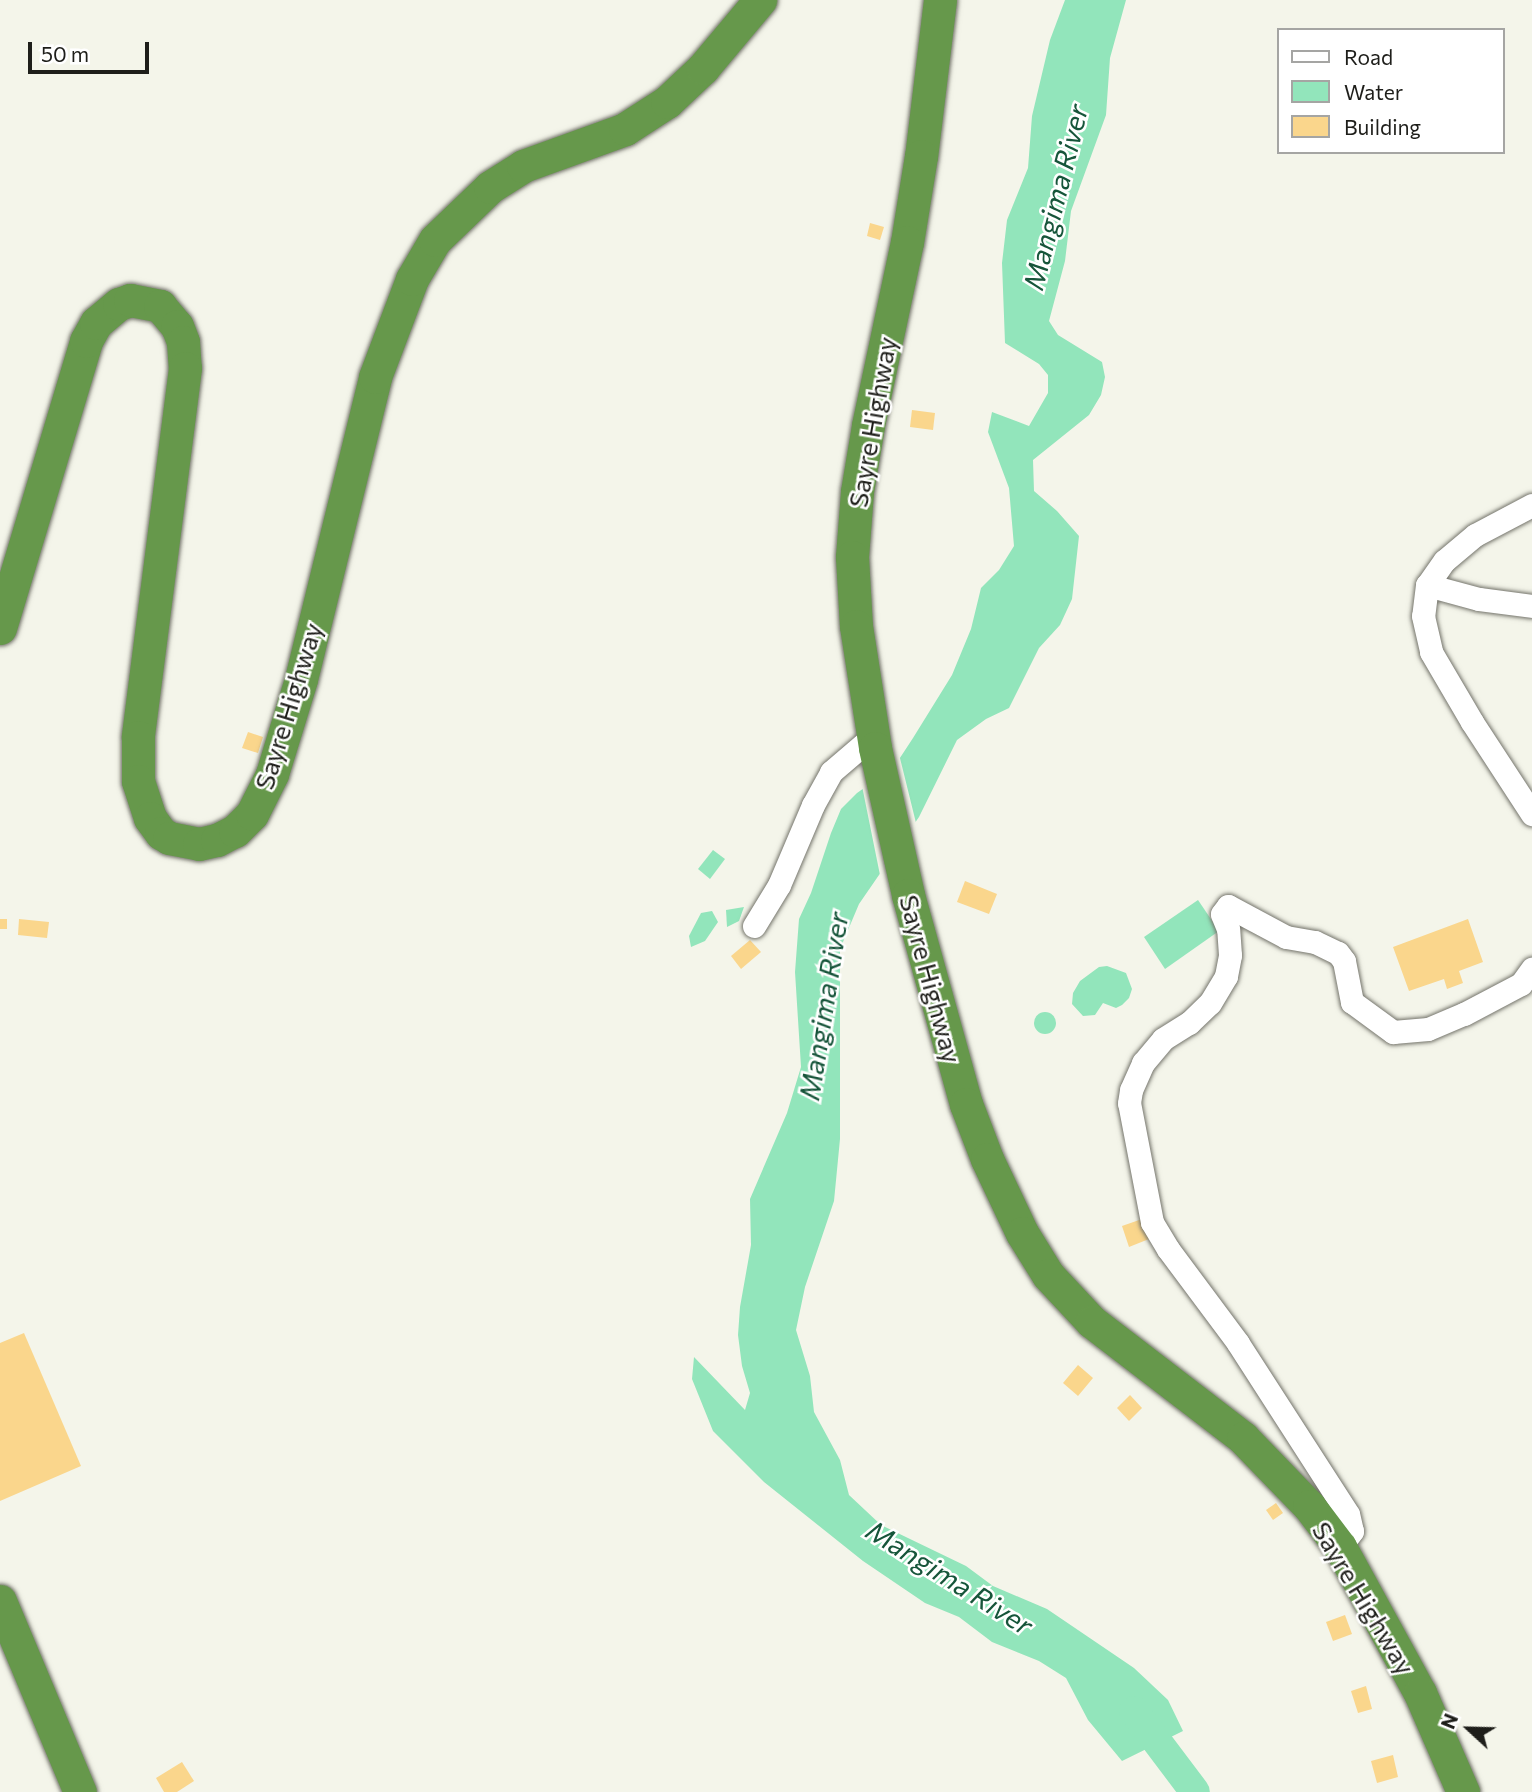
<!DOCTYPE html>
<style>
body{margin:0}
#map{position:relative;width:1532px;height:1792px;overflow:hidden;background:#f4f5ea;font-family:Commissioner,sans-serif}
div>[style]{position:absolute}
.water>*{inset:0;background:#92e5bb}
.round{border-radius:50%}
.pier>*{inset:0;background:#f4f5ea}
.river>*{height:30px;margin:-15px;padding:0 15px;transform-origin:15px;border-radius:15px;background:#92e5bb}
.building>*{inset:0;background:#fad68c}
.roads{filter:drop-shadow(0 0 2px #74746b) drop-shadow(0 0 2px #74746b)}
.minor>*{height:23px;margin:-11.5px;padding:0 11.5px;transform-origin:11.5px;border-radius:11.5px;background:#fff}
.highway>*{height:33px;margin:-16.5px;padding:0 16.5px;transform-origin:16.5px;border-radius:16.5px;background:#66984b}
span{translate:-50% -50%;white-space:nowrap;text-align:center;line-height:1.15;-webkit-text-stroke:5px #fff;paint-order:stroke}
.street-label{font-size:26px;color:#1e1e1a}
.water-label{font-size:28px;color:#16553a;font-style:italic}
.legend{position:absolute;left:1277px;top:28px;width:228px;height:126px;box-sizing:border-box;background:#fff;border:2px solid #a5a5a3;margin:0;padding:9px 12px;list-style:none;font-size:21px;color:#1e1e1a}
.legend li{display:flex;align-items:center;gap:14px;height:35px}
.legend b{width:35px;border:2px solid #a5a5a3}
.north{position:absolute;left:1434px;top:1694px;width:70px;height:70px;-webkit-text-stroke:5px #fff;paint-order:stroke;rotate:292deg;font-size:19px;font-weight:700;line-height:28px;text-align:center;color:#1e1e1a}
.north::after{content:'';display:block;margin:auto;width:24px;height:32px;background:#1e1e1a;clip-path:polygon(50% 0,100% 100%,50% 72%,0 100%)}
.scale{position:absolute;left:28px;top:42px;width:121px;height:32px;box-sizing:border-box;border:4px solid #1e1e1a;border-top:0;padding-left:9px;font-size:21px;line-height:24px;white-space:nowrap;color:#1e1e1a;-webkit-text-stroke:5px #fff;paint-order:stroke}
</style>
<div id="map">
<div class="water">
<div style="clip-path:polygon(1065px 0,1126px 0,1110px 58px,1106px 115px,1071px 211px,1065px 261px,1049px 321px,1058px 335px,1102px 362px,1105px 377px,1101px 395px,1089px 415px,1033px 460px,1034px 491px,1057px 511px,1079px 536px,1072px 599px,1060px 625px,1039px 648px,1009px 708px,986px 719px,957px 740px,919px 817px,859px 904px,840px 949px,840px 1139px,834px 1201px,805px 1287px,796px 1330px,810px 1376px,814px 1412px,840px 1460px,849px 1495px,881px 1525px,966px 1566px,993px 1586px,1047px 1609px,1134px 1668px,1168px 1700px,1183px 1731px,1122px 1761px,1088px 1720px,1066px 1678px,1039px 1661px,992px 1642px,959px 1617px,925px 1603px,863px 1561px,764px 1482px,713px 1431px,692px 1379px,694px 1357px,745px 1410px,750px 1393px,742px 1366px,738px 1335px,740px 1307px,751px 1245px,750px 1199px,787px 1113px,801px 1067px,795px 972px,799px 919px,811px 893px,831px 833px,841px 809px,857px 793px,894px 767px,913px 738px,952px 675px,971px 629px,981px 588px,999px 570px,1014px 546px,1009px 488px,988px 432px,992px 412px,1029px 426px,1048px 393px,1048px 375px,1039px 364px,1005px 343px,1002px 263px,1007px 220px,1028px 168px,1032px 116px,1050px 40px)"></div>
<div style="clip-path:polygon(713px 850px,725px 859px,710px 879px,698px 869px)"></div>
<div style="clip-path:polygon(1198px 900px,1219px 931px,1165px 969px,1144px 937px)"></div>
<div style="clip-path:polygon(744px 907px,739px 921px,727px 927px,726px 910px)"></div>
<div style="clip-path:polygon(712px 911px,718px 922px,705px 941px,691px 947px,689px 936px,701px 913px)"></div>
<div style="clip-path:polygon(1107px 966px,1126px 973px,1132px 989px,1129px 998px,1122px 1005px,1116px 1008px,1103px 1003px,1095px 1015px,1083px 1016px,1072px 1004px,1073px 993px,1080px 981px,1099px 967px)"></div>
<div class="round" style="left:1034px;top:1012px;width:22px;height:22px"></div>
</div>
<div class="pier">
<div style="clip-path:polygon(899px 754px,917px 827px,881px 880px,862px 786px,892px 765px)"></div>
</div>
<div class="river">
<div style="left:1134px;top:1711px;width:101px;rotate:53deg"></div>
</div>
<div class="building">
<div style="clip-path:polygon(870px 223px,884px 227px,880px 240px,867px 236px)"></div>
<div style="clip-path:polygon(912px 410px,935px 413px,933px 430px,910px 427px)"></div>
<div style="clip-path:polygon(248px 732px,263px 737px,258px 753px,242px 748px)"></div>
<div style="clip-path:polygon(965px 881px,997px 894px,989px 914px,957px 902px)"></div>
<div style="clip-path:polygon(0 919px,7px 919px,7px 929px,0 929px)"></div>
<div style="clip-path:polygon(19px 919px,49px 922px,47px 938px,18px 935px)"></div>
<div style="clip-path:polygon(1468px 919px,1483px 962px,1459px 971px,1463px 983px,1447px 989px,1444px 979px,1409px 991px,1393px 947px)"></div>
<div style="clip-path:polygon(750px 940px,761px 952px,741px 969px,731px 956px)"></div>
<div style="clip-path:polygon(1142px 1219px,1149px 1239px,1129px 1247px,1122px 1226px)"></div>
<div style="clip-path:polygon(24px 1333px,81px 1466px,0 1501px,0 1343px)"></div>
<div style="clip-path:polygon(1078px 1365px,1093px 1378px,1078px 1396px,1063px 1383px)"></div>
<div style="clip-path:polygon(1130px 1395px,1142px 1408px,1129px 1421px,1117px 1408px)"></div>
<div style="clip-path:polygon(1276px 1503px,1283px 1513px,1273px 1520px,1266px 1510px)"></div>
<div style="clip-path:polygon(1345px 1615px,1352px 1634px,1333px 1641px,1326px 1622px)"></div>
<div style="clip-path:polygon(1366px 1686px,1372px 1709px,1358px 1713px,1351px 1691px)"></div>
<div style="clip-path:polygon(1393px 1755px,1398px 1777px,1377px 1783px,1371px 1761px)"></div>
<div style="clip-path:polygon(182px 1762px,194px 1781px,177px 1792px,164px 1792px,156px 1778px)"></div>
</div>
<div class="roads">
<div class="minor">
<div style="left:1532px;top:505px;width:64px;rotate:152.2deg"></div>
<div style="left:1475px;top:535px;width:40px;rotate:140deg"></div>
<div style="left:1444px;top:561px;width:29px;rotate:125deg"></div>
<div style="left:1427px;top:585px;width:31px;rotate:97deg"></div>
<div style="left:1423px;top:616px;width:37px;rotate:77deg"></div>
<div style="left:1431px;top:652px;width:81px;rotate:59.6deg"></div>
<div style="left:1472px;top:722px;width:110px;rotate:56.9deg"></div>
<div style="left:1427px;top:585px;width:54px;rotate:15.1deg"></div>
<div style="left:1479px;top:599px;width:53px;rotate:7.5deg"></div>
<div style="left:754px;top:926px;width:48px;rotate:-58.6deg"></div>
<div style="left:779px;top:885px;width:87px;rotate:-67deg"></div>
<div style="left:813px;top:805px;width:38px;rotate:-61deg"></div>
<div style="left:831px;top:772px;width:55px;rotate:-40.6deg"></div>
<div style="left:1340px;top:1547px;width:20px;rotate:-53deg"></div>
<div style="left:1352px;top:1531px;width:17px;rotate:-103deg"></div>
<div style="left:1348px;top:1514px;width:203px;rotate:-122.8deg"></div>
<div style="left:1238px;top:1343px;width:117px;rotate:-126.7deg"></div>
<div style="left:1168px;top:1249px;width:31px;rotate:-121deg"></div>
<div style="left:1152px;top:1222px;width:121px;rotate:-100.9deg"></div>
<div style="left:1129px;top:1103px;width:13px;rotate:-81deg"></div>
<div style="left:1131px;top:1090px;width:30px;rotate:-66deg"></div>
<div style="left:1143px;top:1063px;width:31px;rotate:-50deg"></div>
<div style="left:1163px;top:1039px;width:31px;rotate:-32deg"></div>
<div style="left:1189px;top:1023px;width:29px;rotate:-44deg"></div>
<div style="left:1210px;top:1003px;width:31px;rotate:-59deg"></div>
<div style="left:1226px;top:976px;width:21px;rotate:-79deg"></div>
<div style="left:1230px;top:955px;width:26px;rotate:-94deg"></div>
<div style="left:1228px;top:929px;width:16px;rotate:-112deg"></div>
<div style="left:1222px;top:914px;width:10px;rotate:-53deg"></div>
<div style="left:1228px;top:906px;width:66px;rotate:28.1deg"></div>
<div style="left:1286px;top:937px;width:29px;rotate:10deg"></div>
<div style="left:1315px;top:942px;width:25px;rotate:26deg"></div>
<div style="left:1338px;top:953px;width:10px;rotate:53deg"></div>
<div style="left:1344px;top:961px;width:42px;rotate:79deg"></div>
<div style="left:1352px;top:1002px;width:51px;rotate:36.2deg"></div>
<div style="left:1393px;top:1032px;width:35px;rotate:-5deg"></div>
<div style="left:1428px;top:1029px;width:39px;rotate:-23deg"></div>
<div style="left:1464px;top:1014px;width:64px;rotate:-27.8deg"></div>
<div style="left:1521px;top:984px;width:19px;rotate:-54deg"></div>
</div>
<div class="highway">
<div style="left:940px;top:0;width:157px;rotate:96.9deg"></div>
<div style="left:921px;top:156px;width:87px;rotate:99.2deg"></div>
<div style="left:907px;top:242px;width:188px;rotate:102deg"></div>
<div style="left:868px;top:426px;width:67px;rotate:99.5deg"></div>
<div style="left:857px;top:492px;width:65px;rotate:94.4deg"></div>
<div style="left:852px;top:557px;width:69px;rotate:86.7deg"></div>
<div style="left:856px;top:626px;width:123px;rotate:81.1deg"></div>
<div style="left:875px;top:748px;width:151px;rotate:77.3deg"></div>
<div style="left:908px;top:895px;width:217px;rotate:74.5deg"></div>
<div style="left:966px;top:1104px;width:59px;rotate:69.1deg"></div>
<div style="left:987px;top:1159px;width:82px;rotate:64.7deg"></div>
<div style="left:1022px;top:1233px;width:49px;rotate:58.2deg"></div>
<div style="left:1048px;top:1275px;width:64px;rotate:46.9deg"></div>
<div style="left:1092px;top:1322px;width:190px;rotate:37.5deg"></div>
<div style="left:1243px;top:1438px;width:95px;rotate:45.9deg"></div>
<div style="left:1309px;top:1506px;width:51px;rotate:52.9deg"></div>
<div style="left:1340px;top:1547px;width:166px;rotate:61.3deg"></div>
<div style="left:1420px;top:1693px;width:108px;rotate:66.5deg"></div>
<div style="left:0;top:628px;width:300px;rotate:-73.3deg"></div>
<div style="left:86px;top:341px;width:21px;rotate:-61deg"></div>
<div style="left:96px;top:323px;width:30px;rotate:-40deg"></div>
<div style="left:119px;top:304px;width:12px;rotate:-20deg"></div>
<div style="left:130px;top:300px;width:31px;rotate:11deg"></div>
<div style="left:160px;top:306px;width:26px;rotate:50deg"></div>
<div style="left:177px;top:326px;width:17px;rotate:69deg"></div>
<div style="left:183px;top:342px;width:26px;rotate:86deg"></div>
<div style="left:185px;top:368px;width:372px;rotate:97.3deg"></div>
<div style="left:138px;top:737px;width:44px;rotate:90deg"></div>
<div style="left:138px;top:781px;width:39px;rotate:72deg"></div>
<div style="left:150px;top:818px;width:19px;rotate:54deg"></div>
<div style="left:161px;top:833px;width:9px;rotate:32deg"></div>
<div style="left:169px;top:838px;width:31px;rotate:11deg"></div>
<div style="left:199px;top:844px;width:18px;rotate:-13deg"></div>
<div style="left:217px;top:840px;width:20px;rotate:-27deg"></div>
<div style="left:235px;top:831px;width:24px;rotate:-45deg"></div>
<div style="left:252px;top:814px;width:45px;rotate:-63.4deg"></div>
<div style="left:272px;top:774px;width:99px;rotate:-73deg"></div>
<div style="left:301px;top:679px;width:311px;rotate:-76.2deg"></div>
<div style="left:375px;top:377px;width:105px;rotate:-69.3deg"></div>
<div style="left:412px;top:279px;width:45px;rotate:-59.5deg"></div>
<div style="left:435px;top:240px;width:76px;rotate:-43.9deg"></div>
<div style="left:490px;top:187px;width:39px;rotate:-32deg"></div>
<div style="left:523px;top:166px;width:109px;rotate:-19.9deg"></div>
<div style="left:625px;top:129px;width:50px;rotate:-32.7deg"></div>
<div style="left:667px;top:102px;width:50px;rotate:-43.4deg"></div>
<div style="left:703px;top:68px;width:89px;rotate:-50deg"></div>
<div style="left:0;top:1601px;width:207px;rotate:67.3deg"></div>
</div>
</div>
<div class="street-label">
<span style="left:872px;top:422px;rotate:-80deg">Sayre Highway</span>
<span style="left:288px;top:706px;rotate:-73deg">Sayre Highway</span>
<span style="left:931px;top:979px;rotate:75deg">Sayre Highway</span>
<span style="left:1364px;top:1598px;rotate:59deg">Sayre Highway</span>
</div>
<div class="water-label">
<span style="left:1055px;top:197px;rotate:-76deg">Mangima River</span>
<span style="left:823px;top:1006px;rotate:-81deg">Mangima River</span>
<span style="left:950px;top:1577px;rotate:32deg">Mangima River</span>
</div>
<ul class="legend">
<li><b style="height:9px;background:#fff"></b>Road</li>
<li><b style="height:19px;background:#92e5bb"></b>Water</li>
<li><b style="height:19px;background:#fad68c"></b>Building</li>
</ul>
<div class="north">N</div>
<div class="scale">50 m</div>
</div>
